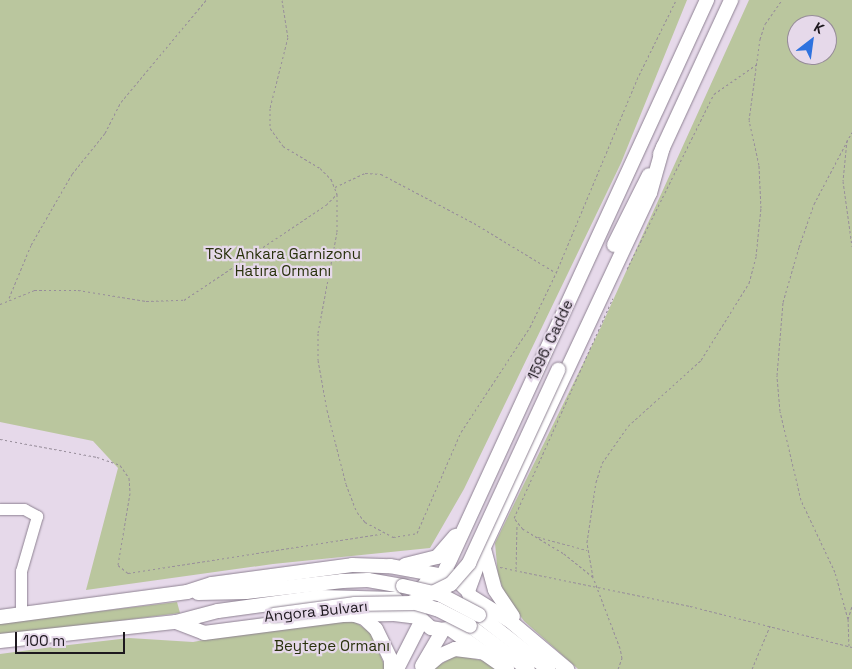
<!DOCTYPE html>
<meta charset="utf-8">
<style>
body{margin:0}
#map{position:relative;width:852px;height:669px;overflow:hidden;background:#e6d9ea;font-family:"Space Grotesk",sans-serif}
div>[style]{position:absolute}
.green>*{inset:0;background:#bac69e}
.path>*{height:1px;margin-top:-0.5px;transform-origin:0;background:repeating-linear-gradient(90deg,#978d9a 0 2.5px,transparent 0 5px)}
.roads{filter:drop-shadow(0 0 1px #8e8292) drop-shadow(0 0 1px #8e8292)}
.minor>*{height:11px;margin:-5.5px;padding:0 5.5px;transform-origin:5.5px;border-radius:5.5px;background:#fff}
.major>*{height:14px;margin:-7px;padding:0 7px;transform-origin:7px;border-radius:7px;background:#fff}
.bridges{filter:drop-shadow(0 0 1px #8e8292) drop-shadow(0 0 1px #8e8292)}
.major-bridge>*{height:14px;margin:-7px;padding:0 7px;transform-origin:7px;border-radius:7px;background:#fff}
span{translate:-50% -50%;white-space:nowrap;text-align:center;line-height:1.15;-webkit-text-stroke:4.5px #e6d9ea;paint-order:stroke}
.park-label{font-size:15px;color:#29310d}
.street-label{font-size:15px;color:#1d181e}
.north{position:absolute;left:787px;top:15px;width:50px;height:50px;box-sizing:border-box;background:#e6d9ea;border:1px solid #968c98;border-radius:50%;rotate:30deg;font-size:14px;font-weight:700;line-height:20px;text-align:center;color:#1d181e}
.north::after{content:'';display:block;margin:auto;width:18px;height:22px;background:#2e72df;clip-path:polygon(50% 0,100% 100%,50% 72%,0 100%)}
.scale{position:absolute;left:15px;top:632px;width:110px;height:22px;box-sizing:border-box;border:2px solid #1d181e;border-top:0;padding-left:6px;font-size:15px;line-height:18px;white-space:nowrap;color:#1d181e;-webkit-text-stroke:4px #e6d9ea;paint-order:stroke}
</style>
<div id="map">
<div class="green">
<div style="clip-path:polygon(0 0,687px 0,621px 163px,464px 489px,430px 548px,273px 564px,86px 590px,118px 468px,93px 441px,0 422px)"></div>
<div style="clip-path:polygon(evenodd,749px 0,852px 0,852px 669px,578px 669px,524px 621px,506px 596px,498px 576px,495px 543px,600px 329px,749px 0,797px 25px,827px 25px,827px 55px,797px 55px,797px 25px)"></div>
<div style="clip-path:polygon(177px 602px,180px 613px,0 636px,0 623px)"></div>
<div style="clip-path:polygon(354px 621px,371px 633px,386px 669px,0 669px,0 654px,60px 646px,129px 638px,193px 642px,263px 629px)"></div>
<div style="clip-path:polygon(457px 655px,489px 662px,497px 669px,432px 669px)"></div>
</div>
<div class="path">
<div style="left:282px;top:0;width:37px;rotate:81deg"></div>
<div style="left:288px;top:37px;width:73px;rotate:104.2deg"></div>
<div style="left:270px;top:108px;width:20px;rotate:90deg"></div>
<div style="left:270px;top:128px;width:22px;rotate:54deg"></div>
<div style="left:283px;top:146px;width:43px;rotate:30.7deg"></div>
<div style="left:320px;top:168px;width:16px;rotate:45deg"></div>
<div style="left:331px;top:179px;width:16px;rotate:68deg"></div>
<div style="left:337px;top:194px;width:38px;rotate:90deg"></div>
<div style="left:337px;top:232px;width:103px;rotate:100.7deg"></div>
<div style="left:318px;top:333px;width:27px;rotate:90deg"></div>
<div style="left:318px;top:360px;width:51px;rotate:79.8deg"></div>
<div style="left:327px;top:410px;width:76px;rotate:75.6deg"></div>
<div style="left:346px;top:484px;width:30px;rotate:69deg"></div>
<div style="left:357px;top:512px;width:13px;rotate:51deg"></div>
<div style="left:365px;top:522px;width:32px;rotate:28deg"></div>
<div style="left:393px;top:537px;width:24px;rotate:-9deg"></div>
<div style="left:417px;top:533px;width:110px;rotate:-66.5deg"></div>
<div style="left:461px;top:432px;width:126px;rotate:-56.7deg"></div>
<div style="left:530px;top:327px;width:60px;rotate:-64.3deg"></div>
<div style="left:556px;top:273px;width:215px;rotate:-67.3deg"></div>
<div style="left:639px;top:75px;width:84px;rotate:-63.7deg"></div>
<div style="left:847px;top:140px;width:41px;rotate:95.6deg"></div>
<div style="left:843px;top:181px;width:66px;rotate:82.1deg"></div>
<div style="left:335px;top:187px;width:33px;rotate:-25deg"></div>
<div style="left:365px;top:173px;width:16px;rotate:4deg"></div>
<div style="left:381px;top:174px;width:105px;rotate:27.8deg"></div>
<div style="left:474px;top:223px;width:95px;rotate:31.2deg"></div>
<div style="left:627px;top:269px;width:195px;rotate:-63.6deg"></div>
<div style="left:714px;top:94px;width:52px;rotate:-34.9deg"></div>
<div style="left:9px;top:298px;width:57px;rotate:-67.5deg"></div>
<div style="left:31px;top:245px;width:82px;rotate:-60deg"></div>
<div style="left:72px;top:174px;width:53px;rotate:-51.2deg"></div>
<div style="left:105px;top:133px;width:35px;rotate:-63deg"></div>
<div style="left:121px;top:102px;width:133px;rotate:-50.2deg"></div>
<div style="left:0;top:304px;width:37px;rotate:-22deg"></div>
<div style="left:34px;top:290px;width:44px"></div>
<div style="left:78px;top:290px;width:69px;rotate:9.2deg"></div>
<div style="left:146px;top:301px;width:38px;rotate:-2deg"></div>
<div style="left:184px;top:300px;width:171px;rotate:-33.8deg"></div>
<div style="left:326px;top:205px;width:16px;rotate:-45deg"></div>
<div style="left:0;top:439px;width:99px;rotate:10.5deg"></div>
<div style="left:97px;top:457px;width:24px;rotate:19deg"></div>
<div style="left:120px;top:465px;width:16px;rotate:55deg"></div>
<div style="left:129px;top:478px;width:15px;rotate:86deg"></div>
<div style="left:130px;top:493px;width:73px;rotate:99.5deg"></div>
<div style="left:118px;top:565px;width:13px;rotate:39deg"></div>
<div style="left:128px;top:573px;width:256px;rotate:-8.8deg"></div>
<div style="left:538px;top:537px;width:51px;rotate:14.9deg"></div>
<div style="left:500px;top:567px;width:194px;rotate:11.6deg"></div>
<div style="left:690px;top:606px;width:167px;rotate:14.2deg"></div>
<div style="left:516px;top:569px;width:45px;rotate:-88.7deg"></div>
<div style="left:593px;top:577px;width:38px;rotate:-141deg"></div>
<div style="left:563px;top:553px;width:47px;rotate:-149deg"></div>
<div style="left:523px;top:529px;width:14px;rotate:-129deg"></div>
<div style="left:514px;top:518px;width:241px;rotate:-65.8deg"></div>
<div style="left:848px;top:619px;width:14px;rotate:-73deg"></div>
<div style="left:849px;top:646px;width:27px;rotate:-92deg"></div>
<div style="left:848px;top:619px;width:49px;rotate:-105.5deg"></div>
<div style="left:835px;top:572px;width:80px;rotate:-115.3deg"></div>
<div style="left:801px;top:500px;width:91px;rotate:-103.3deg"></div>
<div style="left:780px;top:411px;width:36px;rotate:-95deg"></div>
<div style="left:777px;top:375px;width:73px;rotate:-85.3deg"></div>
<div style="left:783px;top:302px;width:57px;rotate:-73.8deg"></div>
<div style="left:799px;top:247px;width:46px;rotate:-70.8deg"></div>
<div style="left:814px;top:204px;width:81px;rotate:-62.2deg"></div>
<div style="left:618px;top:669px;width:12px;rotate:-70deg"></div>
<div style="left:622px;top:658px;width:10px;rotate:-101deg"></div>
<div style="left:620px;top:648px;width:76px;rotate:-110.8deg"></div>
<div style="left:593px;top:577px;width:36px;rotate:-100deg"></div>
<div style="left:587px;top:542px;width:61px;rotate:-81.5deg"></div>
<div style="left:596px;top:482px;width:20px;rotate:-72deg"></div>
<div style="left:602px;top:463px;width:45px;rotate:-54.9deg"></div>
<div style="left:628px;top:426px;width:98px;rotate:-42.1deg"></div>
<div style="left:701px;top:360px;width:91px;rotate:-58.1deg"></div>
<div style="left:749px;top:283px;width:28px;rotate:-75deg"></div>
<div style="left:756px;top:256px;width:48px;rotate:-84.1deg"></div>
<div style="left:761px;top:208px;width:43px;rotate:-92.7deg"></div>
<div style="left:759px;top:165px;width:46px;rotate:-102.5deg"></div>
<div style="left:749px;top:120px;width:82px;rotate:-82.3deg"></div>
<div style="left:760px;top:39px;width:16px;rotate:-72deg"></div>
<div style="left:765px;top:24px;width:29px;rotate:-55deg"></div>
<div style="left:752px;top:669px;width:47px;rotate:-67.3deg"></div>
</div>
<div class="roads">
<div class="minor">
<div style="left:0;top:509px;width:24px"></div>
<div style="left:24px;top:509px;width:15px;rotate:28deg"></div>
<div style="left:37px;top:516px;width:57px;rotate:106.2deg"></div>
<div style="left:21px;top:571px;width:44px;rotate:90deg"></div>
</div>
<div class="major">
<div style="left:660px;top:154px;width:170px;rotate:-65.2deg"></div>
<div style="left:614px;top:245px;width:78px;rotate:-63.4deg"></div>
<div style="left:484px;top:549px;width:42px;rotate:75deg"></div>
<div style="left:495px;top:590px;width:32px;rotate:56deg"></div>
<div style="left:405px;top:565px;width:33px;rotate:-14deg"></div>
<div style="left:437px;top:557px;width:28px;rotate:-49deg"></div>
<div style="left:443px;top:575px;width:633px;rotate:-65.34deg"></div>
<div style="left:468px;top:591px;width:22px;rotate:-137deg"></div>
<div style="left:452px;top:576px;width:21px;rotate:177deg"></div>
<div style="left:431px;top:577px;width:22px;rotate:129deg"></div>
<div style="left:417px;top:594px;width:23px;rotate:85deg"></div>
<div style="left:419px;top:617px;width:16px;rotate:43deg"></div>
<div style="left:431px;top:628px;width:12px;rotate:9deg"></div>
<div style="left:443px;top:630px;width:15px;rotate:-16deg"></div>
<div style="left:457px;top:626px;width:16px;rotate:-45deg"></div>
<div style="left:468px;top:615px;width:15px;rotate:-79deg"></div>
<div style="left:471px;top:600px;width:9px;rotate:-108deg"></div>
<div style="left:468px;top:591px;width:47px;rotate:-70deg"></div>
<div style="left:484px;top:547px;width:391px;rotate:-64.9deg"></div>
<div style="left:650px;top:193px;width:48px;rotate:-74.2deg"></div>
<div style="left:198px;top:593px;width:48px;rotate:-1.2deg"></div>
<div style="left:246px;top:592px;width:97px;rotate:-6.5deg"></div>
<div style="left:342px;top:581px;width:26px;rotate:-2deg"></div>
<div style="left:368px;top:580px;width:36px;rotate:10deg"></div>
<div style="left:470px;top:596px;width:47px;rotate:32deg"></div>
<div style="left:510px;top:621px;width:75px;rotate:40.1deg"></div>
<div style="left:355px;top:615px;width:9px;rotate:18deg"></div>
<div style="left:364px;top:618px;width:16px;rotate:43deg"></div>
<div style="left:376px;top:629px;width:34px;rotate:64deg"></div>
<div style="left:391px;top:660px;width:9px;rotate:90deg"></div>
<div style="left:479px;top:615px;width:88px;rotate:38deg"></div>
<div style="left:0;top:617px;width:189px;rotate:-7.6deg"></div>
<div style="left:187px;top:592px;width:26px;rotate:-18deg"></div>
<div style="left:212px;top:584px;width:141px;rotate:-7.7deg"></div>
<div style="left:352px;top:565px;width:38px;rotate:2deg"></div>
<div style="left:390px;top:566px;width:50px;rotate:10.4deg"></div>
<div style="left:176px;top:622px;width:30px;rotate:21deg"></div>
<div style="left:204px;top:633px;width:140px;rotate:-7.4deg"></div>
<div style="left:343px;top:615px;width:51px;rotate:-1.1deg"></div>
<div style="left:394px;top:614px;width:25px;rotate:7deg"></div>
<div style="left:470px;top:626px;width:72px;rotate:36.6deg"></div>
<div style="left:450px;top:629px;width:70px;rotate:35.1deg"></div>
<div style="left:0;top:641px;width:177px;rotate:-6.2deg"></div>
<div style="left:176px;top:622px;width:43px;rotate:-14.7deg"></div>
<div style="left:218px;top:611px;width:103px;rotate:-7.8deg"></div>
<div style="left:320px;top:597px;width:76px;rotate:1.5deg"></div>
<div style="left:422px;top:666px;width:42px;rotate:-59.7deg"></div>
<div style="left:397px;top:669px;width:55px;rotate:-63deg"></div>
<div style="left:424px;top:669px;width:20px;rotate:-41deg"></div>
<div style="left:439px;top:656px;width:17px;rotate:-24deg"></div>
<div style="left:455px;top:649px;width:33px;rotate:7deg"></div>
</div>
</div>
<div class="bridges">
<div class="major-bridge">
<div style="left:403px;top:586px;width:39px;rotate:13deg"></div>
<div style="left:441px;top:595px;width:43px;rotate:27.8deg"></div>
<div style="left:412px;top:602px;width:26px;rotate:16deg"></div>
<div style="left:437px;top:609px;width:37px;rotate:27deg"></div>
<div style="left:274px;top:615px;width:82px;rotate:-7.7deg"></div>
<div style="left:355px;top:604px;width:57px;rotate:-1deg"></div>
<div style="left:412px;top:603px;width:43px;rotate:-26deg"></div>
<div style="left:451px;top:584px;width:28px;rotate:-49deg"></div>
<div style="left:469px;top:563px;width:213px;rotate:-65.2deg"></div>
</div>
</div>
<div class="park-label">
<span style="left:283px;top:262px">TSK Ankara Garnizonu<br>Hatıra Ormanı</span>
<span style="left:332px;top:646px">Beytepe Ormanı</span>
</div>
<div class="street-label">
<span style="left:550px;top:340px;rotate:-65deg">1596. Cadde</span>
<span style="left:316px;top:611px;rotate:-6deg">Angora Bulvarı</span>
</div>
<div class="north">K</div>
<div class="scale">100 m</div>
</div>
